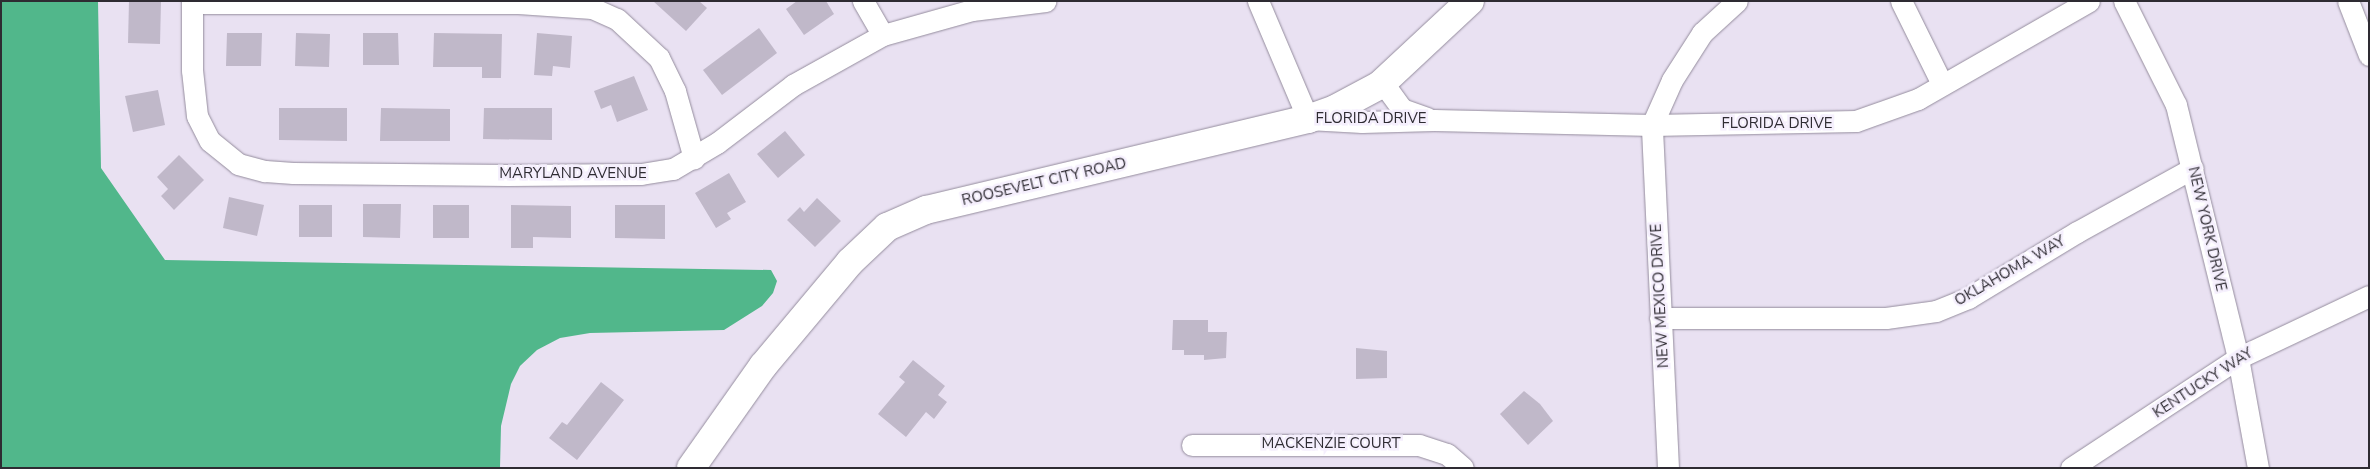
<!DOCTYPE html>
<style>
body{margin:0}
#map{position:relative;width:2370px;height:469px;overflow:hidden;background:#e9e1f2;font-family:"Nunito Sans",sans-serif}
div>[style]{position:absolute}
.forest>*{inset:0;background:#51b78b}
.building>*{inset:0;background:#c0b8c9}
.roads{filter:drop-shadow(0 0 1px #948c9d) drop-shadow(0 0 1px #948c9d)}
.minor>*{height:21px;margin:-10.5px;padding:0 10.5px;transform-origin:10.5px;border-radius:10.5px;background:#fff}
.tertiary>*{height:28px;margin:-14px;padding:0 14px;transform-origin:14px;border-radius:14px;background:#fff}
span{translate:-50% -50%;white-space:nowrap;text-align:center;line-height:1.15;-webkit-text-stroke:5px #f5effd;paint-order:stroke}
.street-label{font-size:15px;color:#2e2b32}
.frame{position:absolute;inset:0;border:2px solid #2e2b32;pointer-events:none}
</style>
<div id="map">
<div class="forest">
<div style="clip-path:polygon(1px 1px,98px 1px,101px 168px,165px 260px,771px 270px,777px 281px,773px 293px,762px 306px,724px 330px,590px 333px,560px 338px,537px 350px,520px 366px,511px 384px,501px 426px,500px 468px,1px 468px)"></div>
</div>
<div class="building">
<div style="clip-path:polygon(129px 1px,161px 1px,160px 44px,128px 43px)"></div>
<div style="clip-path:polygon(653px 1px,699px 1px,707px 8px,686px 31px)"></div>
<div style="clip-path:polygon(797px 1px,826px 1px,834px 14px,804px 35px,786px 9px)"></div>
<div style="clip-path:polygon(759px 28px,777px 53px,722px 95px,703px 70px)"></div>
<div style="clip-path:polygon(227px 33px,262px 33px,261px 66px,226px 66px)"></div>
<div style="clip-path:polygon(296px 33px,330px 34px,329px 67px,295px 66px)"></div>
<div style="clip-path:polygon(363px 33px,398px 33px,399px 65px,363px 65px)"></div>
<div style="clip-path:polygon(434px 33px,502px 34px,501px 78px,482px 78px,482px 67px,433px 67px)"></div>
<div style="clip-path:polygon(537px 33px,572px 36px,570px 68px,553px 66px,552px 76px,534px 75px)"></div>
<div style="clip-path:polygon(634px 76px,648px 110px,617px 122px,611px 105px,601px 109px,594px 91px)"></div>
<div style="clip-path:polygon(158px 90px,165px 125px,133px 132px,125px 96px)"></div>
<div style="clip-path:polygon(279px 108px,347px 108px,347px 141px,279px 140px)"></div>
<div style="clip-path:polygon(381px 108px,450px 109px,450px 141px,380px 141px)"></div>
<div style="clip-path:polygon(484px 108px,552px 108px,552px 140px,483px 139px)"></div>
<div style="clip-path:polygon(785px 131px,805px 155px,778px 178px,757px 154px)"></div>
<div style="clip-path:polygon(179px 155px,204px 180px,174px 210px,161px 196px,168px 189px,157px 177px)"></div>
<div style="clip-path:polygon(729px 173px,746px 202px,727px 213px,731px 219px,716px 228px,695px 193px)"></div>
<div style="clip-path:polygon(229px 197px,264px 205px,257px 236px,223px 228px)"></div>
<div style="clip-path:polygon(817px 198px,841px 221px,815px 247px,787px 220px,800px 207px,804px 212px)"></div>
<div style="clip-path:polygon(363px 204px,401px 204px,400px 238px,363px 237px)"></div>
<div style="clip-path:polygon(299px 205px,332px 205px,332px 237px,299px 237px)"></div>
<div style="clip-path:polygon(433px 205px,469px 205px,469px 238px,433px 238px)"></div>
<div style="clip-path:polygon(511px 205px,571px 206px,571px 238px,533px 237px,533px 248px,511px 248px)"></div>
<div style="clip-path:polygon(615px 205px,665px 205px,665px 239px,615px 238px)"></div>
<div style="clip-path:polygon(1173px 320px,1208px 320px,1208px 332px,1227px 332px,1226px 358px,1204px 360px,1204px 355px,1184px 355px,1184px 350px,1172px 350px)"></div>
<div style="clip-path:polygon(1356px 348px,1387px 351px,1387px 378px,1356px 379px)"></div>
<div style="clip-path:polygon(913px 360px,945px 386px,938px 395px,947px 402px,934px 419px,926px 412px,906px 437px,878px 414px,905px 382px,899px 377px)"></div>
<div style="clip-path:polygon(601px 382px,624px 400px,577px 460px,549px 438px,562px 422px,567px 425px)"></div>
<div style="clip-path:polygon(1524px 391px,1540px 404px,1553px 421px,1528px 445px,1500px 414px)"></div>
</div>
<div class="roads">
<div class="minor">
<div style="left:192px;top:1px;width:69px;rotate:90deg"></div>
<div style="left:192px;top:70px;width:46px;rotate:83.8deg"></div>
<div style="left:197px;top:116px;width:28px;rotate:63deg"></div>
<div style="left:210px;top:141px;width:36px;rotate:39deg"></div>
<div style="left:238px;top:164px;width:28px;rotate:15deg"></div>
<div style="left:265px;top:171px;width:28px;rotate:4deg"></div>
<div style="left:293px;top:173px;width:215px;rotate:0.5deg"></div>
<div style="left:508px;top:175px;width:133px;rotate:-0.4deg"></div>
<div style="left:641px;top:174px;width:32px;rotate:-9deg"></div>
<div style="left:673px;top:169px;width:51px;rotate:-30.6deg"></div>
<div style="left:717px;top:143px;width:96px;rotate:-37.3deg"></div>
<div style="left:793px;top:85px;width:103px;rotate:-29.1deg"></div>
<div style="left:883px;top:35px;width:92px;rotate:-15.7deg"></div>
<div style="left:972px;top:10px;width:74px;rotate:-7deg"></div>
<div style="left:863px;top:1px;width:39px;rotate:60deg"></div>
<div style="left:1258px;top:1px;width:128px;rotate:67deg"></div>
<div style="left:1308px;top:119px;width:54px;rotate:3.2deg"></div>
<div style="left:1362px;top:122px;width:72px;rotate:-1.6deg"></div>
<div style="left:1434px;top:120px;width:218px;rotate:1.3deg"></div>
<div style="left:1652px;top:125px;width:204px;rotate:-1.1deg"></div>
<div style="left:1856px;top:121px;width:66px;rotate:-19.5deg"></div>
<div style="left:1918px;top:99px;width:197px;rotate:-29.8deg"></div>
<div style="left:1901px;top:1px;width:93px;rotate:63.7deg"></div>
<div style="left:2124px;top:1px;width:116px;rotate:63.4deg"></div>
<div style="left:2176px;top:105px;width:260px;rotate:76.2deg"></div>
<div style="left:2238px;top:358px;width:112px;rotate:79.7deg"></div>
<div style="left:2348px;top:1px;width:58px;rotate:68.7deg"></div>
<div style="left:192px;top:3px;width:326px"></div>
<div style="left:518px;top:3px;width:74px;rotate:3.9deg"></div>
<div style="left:592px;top:8px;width:27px;rotate:24deg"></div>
<div style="left:617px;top:19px;width:57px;rotate:42.9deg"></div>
<div style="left:659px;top:58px;width:37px;rotate:64deg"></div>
<div style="left:675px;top:91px;width:70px;rotate:74.2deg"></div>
<div style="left:1383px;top:83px;width:32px;rotate:54deg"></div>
<div style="left:1402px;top:109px;width:27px;rotate:20deg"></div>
<div style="left:1660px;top:318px;width:226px"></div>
<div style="left:1886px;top:318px;width:50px;rotate:-8deg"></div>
<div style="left:1936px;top:311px;width:35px;rotate:-22deg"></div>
<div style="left:1968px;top:298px;width:127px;rotate:-31.2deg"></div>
<div style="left:2077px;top:232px;width:132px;rotate:-28.9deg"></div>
<div style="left:1192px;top:445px;width:227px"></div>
<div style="left:1419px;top:445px;width:29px;rotate:18deg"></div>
<div style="left:1447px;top:454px;width:21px;rotate:41deg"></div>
<div style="left:1668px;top:468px;width:343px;rotate:-92.7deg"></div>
<div style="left:1652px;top:125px;width:49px;rotate:-66deg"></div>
<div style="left:1672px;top:80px;width:56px;rotate:-57.4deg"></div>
<div style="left:1702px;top:33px;width:47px;rotate:-42.4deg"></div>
<div style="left:2071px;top:468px;width:200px;rotate:-33.4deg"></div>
<div style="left:2238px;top:358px;width:145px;rotate:-25.3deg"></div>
</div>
<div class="tertiary">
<div style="left:691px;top:468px;width:125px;rotate:-54.8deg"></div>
<div style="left:763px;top:366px;width:136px;rotate:-50.1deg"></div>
<div style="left:850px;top:262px;width:51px;rotate:-43.4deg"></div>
<div style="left:887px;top:227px;width:43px;rotate:-23.6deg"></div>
<div style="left:926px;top:210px;width:393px;rotate:-13.4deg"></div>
<div style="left:1308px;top:119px;width:29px;rotate:-20deg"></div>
<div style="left:1335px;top:109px;width:51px;rotate:-28.1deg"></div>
<div style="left:1380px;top:85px;width:123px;rotate:-43deg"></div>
</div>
</div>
<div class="street-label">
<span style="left:1371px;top:119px">FLORIDA DRIVE</span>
<span style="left:1777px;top:124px">FLORIDA DRIVE</span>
<span style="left:573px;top:174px">MARYLAND AVENUE</span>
<span style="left:1044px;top:182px;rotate:-13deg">ROOSEVELT CITY ROAD</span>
<span style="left:2207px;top:229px;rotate:77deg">NEW YORK DRIVE</span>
<span style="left:2010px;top:271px;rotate:-30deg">OKLAHOMA WAY</span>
<span style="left:1660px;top:296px;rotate:-93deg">NEW MEXICO DRIVE</span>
<span style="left:2203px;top:383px;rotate:-33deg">KENTUCKY WAY</span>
<span style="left:1331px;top:444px">MACKENZIE COURT</span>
</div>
<div class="frame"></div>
</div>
